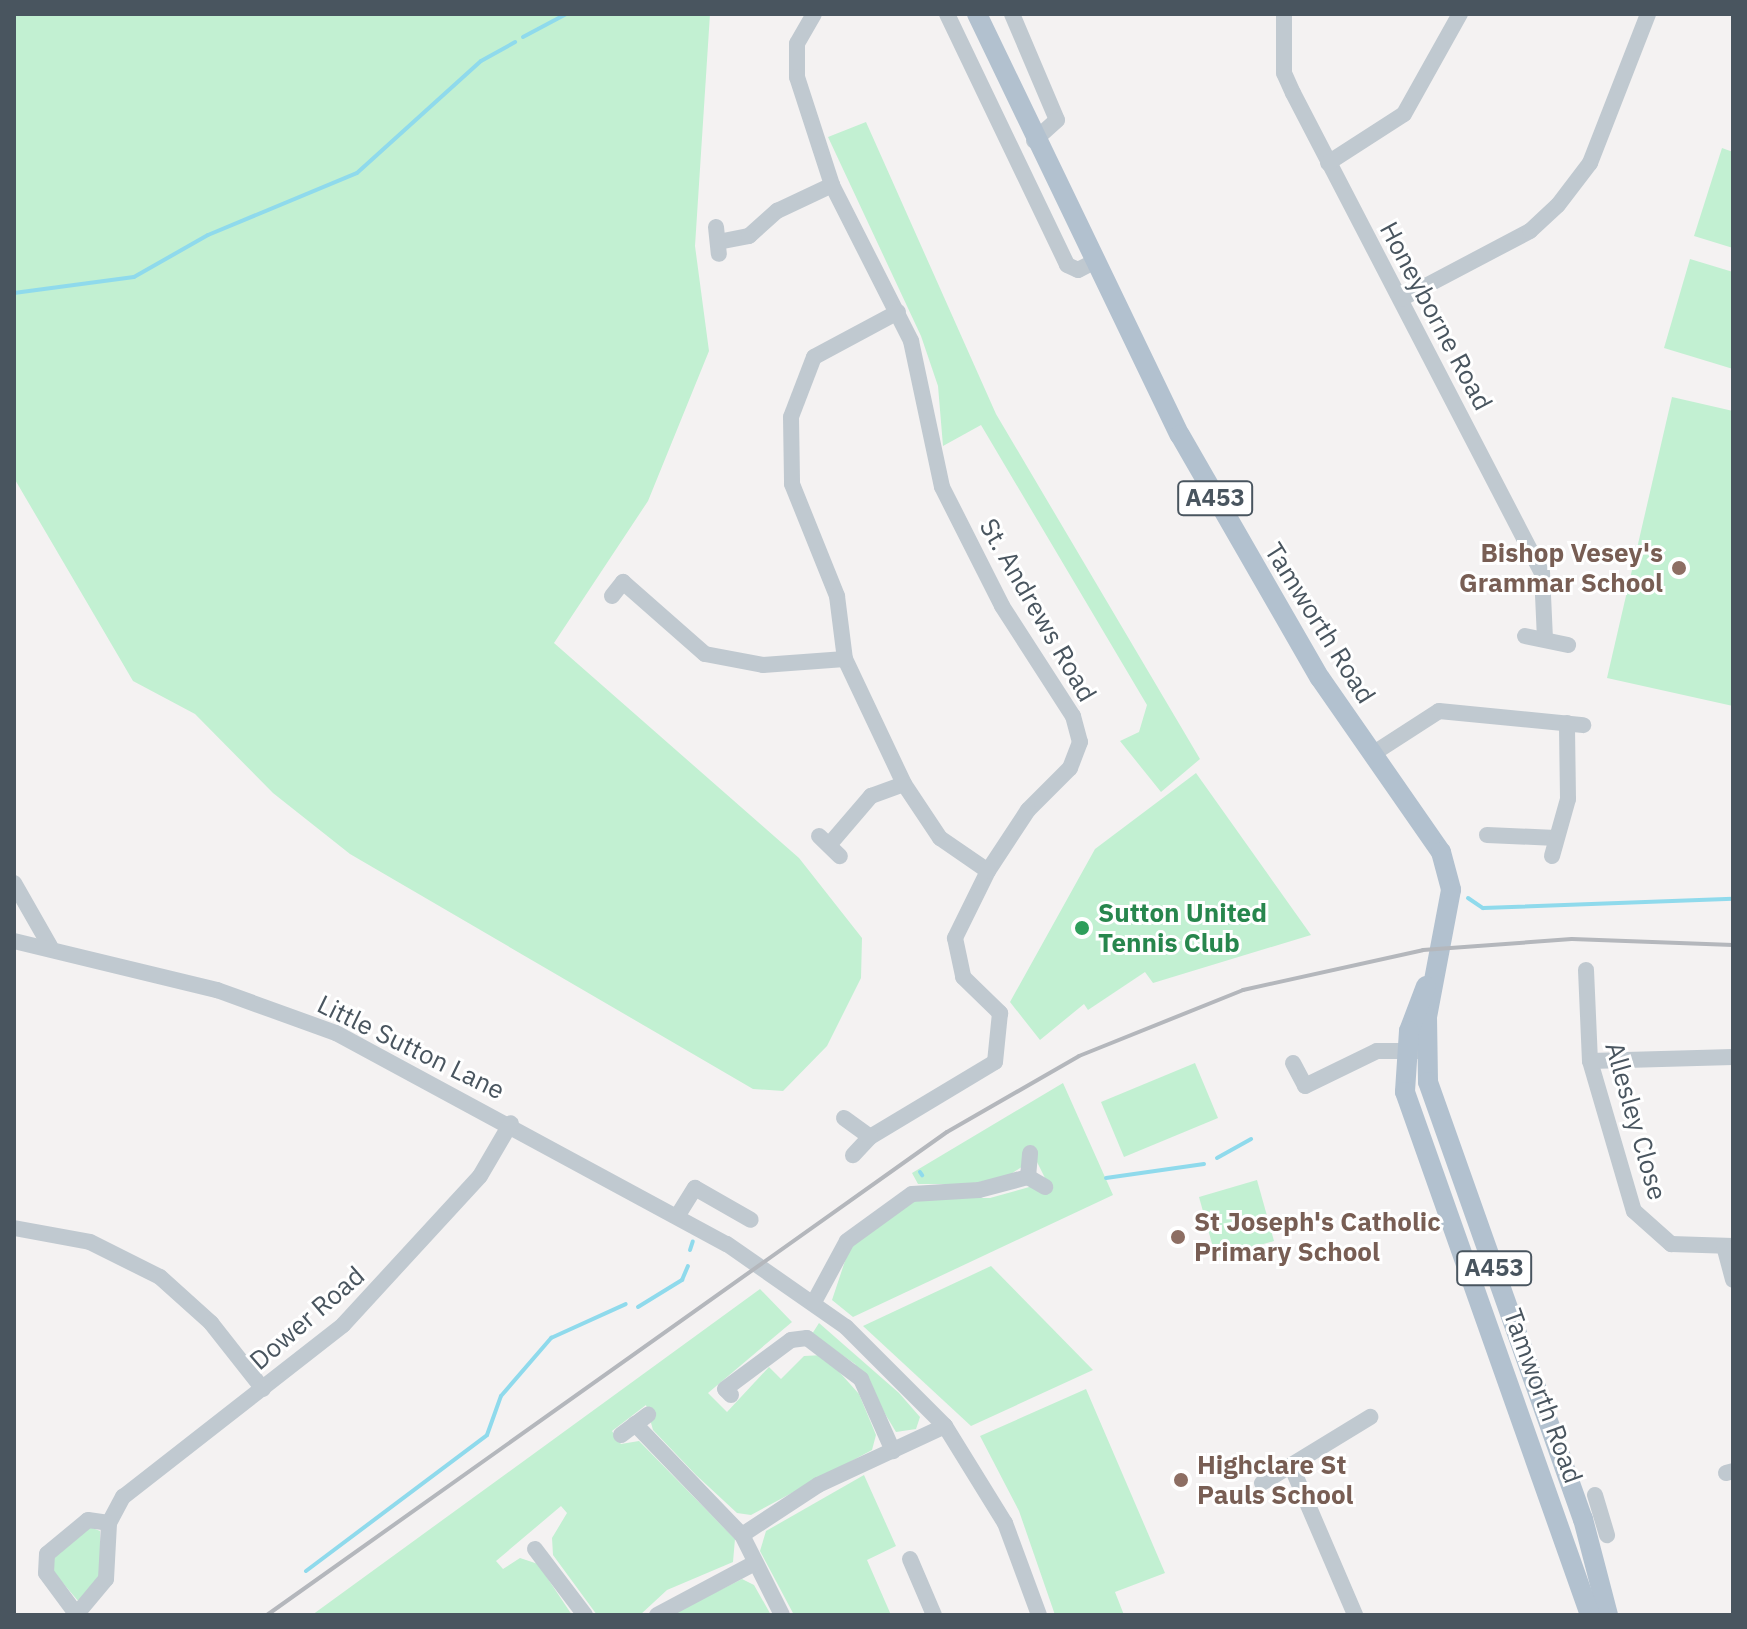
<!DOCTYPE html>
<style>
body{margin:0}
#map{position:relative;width:1747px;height:1629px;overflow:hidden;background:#f4f2f2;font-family:"IBM Plex Sans",sans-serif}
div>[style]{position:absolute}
.green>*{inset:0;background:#c2f0d2}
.stream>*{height:4px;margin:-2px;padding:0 2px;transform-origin:2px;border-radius:2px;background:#8fdaec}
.minor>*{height:16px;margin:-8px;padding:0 8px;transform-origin:8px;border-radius:8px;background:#c0c9d0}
.major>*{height:20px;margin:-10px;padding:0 10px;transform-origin:10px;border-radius:10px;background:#b2c1cf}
.rail>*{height:4px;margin:-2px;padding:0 2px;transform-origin:2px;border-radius:2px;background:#b4b7bc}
.dots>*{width:22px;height:22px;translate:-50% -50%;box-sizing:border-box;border:4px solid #fff;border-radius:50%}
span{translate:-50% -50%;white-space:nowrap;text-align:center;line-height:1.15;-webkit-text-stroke:6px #fff;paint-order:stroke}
.shield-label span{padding:2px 6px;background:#fff;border:2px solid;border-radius:6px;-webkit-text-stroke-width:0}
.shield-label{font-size:24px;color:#49555f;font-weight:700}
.street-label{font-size:26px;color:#49555f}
.education-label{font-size:26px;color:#785e54;font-weight:700}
.right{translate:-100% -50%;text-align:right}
.left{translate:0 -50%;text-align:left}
.leisure-label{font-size:26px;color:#27864d;font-weight:700}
.frame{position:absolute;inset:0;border:16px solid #49555f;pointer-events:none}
</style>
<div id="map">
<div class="green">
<div style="clip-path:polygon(14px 14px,710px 14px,695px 246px,709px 351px,648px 501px,554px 643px,799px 858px,862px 938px,861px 978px,827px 1046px,783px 1091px,753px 1089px,350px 854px,273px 793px,195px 714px,133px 681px,14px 478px)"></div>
<div style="clip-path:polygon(866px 122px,996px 414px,1200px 759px,1161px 792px,1120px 741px,1139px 732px,1147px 705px,981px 425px,943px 446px,938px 386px,921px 336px,828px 137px)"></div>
<div style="clip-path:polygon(1722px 148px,1733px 152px,1733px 248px,1694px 236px)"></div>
<div style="clip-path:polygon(1690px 259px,1733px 272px,1733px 369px,1664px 348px)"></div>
<div style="clip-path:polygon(1672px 397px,1733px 411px,1733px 706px,1607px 678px)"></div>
<div style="clip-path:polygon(1196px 773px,1311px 935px,1153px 983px,1145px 972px,1088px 1010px,1084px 1004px,1040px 1040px,1010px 1002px,1095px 849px)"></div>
<div style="clip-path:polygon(1195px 1063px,1218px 1118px,1124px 1157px,1101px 1102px)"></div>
<div style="clip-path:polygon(1063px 1083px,1113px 1195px,853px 1317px,832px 1300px,850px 1246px,918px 1198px,990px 1198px,1047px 1182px,1035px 1158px,1005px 1178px,967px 1184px,918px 1184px,912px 1173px)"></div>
<div style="clip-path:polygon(1257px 1180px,1274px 1241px,1216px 1258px,1199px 1197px)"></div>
<div style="clip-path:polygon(991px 1266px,1093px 1370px,971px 1426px,863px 1326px)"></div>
<div style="clip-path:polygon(760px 1289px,792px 1322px,708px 1393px,727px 1412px,769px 1367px,781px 1379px,804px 1356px,824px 1355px,859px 1394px,876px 1435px,872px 1450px,751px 1515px,737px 1513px,696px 1475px,653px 1430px,646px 1405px,612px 1431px,621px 1444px,639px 1441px,735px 1539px,733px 1562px,667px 1590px,640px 1615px,597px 1615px,553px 1555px,552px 1538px,567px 1513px,561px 1506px,496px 1561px,503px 1569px,520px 1558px,538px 1564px,572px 1615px,312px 1615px)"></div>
<div style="clip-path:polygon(819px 1323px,899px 1393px,920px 1417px,916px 1429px,896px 1432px,855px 1364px,812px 1334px)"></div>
<div style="clip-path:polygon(1086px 1389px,1165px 1573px,1115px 1592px,1124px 1615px,1055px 1615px,1019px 1511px,980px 1436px)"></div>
<div style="clip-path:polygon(864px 1475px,896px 1546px,867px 1560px,891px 1615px,794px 1615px,760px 1551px,766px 1531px)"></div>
<div style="clip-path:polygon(85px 1525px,100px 1531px,100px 1577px,79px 1602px,51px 1569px,53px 1552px)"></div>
<div style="clip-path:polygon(742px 1579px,754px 1585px,771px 1615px,670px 1615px)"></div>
</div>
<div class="stream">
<div style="left:523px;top:37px;width:49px;rotate:-28.1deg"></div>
<div style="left:14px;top:293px;width:121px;rotate:-7.6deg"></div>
<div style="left:134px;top:277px;width:85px;rotate:-29.6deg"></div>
<div style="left:208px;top:235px;width:161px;rotate:-22.6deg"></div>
<div style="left:357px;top:173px;width:167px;rotate:-42.1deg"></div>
<div style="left:481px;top:61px;width:39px;rotate:-29deg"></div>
<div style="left:1468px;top:898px;width:18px;rotate:34deg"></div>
<div style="left:1483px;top:908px;width:250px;rotate:-2.1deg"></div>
<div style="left:1217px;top:1158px;width:39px;rotate:-29deg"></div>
<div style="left:920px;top:1172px;width:4px;rotate:56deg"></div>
<div style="left:1106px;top:1178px;width:99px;rotate:-8.1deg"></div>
<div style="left:690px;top:1250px;width:9px;rotate:-72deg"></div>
<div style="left:638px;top:1307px;width:52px;rotate:-31.5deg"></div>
<div style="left:682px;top:1280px;width:15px;rotate:-67deg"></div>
<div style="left:306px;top:1571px;width:226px;rotate:-36.9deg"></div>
<div style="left:487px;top:1435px;width:41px;rotate:-70.3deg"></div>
<div style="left:501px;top:1396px;width:77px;rotate:-49.2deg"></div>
<div style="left:551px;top:1338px;width:82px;rotate:-24.4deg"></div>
</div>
<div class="minor">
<div style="left:814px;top:14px;width:34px;rotate:120deg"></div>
<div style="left:797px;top:44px;width:33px;rotate:90deg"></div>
<div style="left:797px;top:77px;width:114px;rotate:72deg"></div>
<div style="left:832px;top:185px;width:175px;rotate:63.1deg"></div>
<div style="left:911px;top:341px;width:149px;rotate:78deg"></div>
<div style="left:942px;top:487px;width:133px;rotate:63.2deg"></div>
<div style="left:1002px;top:606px;width:131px;rotate:57.2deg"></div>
<div style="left:1073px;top:716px;width:27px;rotate:75deg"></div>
<div style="left:1080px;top:742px;width:28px;rotate:111deg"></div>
<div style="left:1070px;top:768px;width:59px;rotate:135deg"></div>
<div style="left:1028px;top:810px;width:73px;rotate:123.3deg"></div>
<div style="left:988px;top:871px;width:75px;rotate:116.2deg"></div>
<div style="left:955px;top:938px;width:40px;rotate:78deg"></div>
<div style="left:963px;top:977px;width:52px;rotate:44.2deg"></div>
<div style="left:1000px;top:1013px;width:49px;rotate:95.8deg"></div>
<div style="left:995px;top:1062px;width:146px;rotate:149deg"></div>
<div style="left:870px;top:1137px;width:25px;rotate:133deg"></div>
<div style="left:947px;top:14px;width:278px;rotate:64.4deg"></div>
<div style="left:1067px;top:265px;width:12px;rotate:24deg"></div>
<div style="left:1078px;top:270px;width:18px;rotate:-27deg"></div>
<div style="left:1012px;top:14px;width:115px;rotate:67deg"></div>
<div style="left:1057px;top:120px;width:31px;rotate:138deg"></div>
<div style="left:1284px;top:14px;width:59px;rotate:90deg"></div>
<div style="left:1284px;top:73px;width:22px;rotate:66deg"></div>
<div style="left:1293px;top:93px;width:541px;rotate:62.58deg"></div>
<div style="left:1542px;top:573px;width:66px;rotate:87.4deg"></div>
<div style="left:1328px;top:163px;width:90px;rotate:-32.8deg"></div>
<div style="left:1404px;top:114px;width:115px;rotate:-60.8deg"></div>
<div style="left:716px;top:227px;width:27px;rotate:84deg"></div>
<div style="left:718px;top:242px;width:32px;rotate:-11deg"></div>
<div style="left:749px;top:236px;width:38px;rotate:-42deg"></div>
<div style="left:777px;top:211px;width:61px;rotate:-25.3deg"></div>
<div style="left:1401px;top:299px;width:146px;rotate:-27.8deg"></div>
<div style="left:1530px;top:231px;width:38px;rotate:-43deg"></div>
<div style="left:1558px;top:205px;width:53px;rotate:-52.7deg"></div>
<div style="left:1590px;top:163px;width:160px;rotate:-68.7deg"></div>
<div style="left:898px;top:312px;width:95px;rotate:151.8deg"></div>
<div style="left:814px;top:357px;width:64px;rotate:111deg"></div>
<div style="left:791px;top:417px;width:67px;rotate:89.1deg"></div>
<div style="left:792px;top:484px;width:121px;rotate:68.1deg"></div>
<div style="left:837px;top:596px;width:64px;rotate:82.8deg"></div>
<div style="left:845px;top:659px;width:138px;rotate:64.7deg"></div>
<div style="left:904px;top:784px;width:65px;rotate:56.3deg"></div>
<div style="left:940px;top:838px;width:58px;rotate:34.5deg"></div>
<div style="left:612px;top:596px;width:18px;rotate:-52deg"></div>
<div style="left:623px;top:582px;width:109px;rotate:41.3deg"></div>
<div style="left:705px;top:654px;width:59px;rotate:10.7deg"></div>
<div style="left:763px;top:665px;width:82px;rotate:-4.2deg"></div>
<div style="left:1525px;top:636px;width:44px;rotate:11.8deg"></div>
<div style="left:1374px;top:753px;width:77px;rotate:-32.9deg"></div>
<div style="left:1439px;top:711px;width:145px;rotate:5.6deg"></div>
<div style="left:1487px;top:835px;width:69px;rotate:2.5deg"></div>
<div style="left:819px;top:836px;width:29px;rotate:44deg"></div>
<div style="left:829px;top:845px;width:65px;rotate:-49.4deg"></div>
<div style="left:871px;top:796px;width:35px;rotate:-20deg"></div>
<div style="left:1552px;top:856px;width:59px;rotate:-74.3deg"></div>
<div style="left:1568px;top:799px;width:76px;rotate:-90.8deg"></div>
<div style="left:14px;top:883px;width:73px;rotate:60.3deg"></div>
<div style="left:14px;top:941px;width:209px;rotate:13.6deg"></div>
<div style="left:217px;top:990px;width:127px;rotate:19.9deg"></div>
<div style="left:336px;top:1033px;width:444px;rotate:28.4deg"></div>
<div style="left:727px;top:1244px;width:145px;rotate:34.9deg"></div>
<div style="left:846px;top:1327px;width:140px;rotate:45deg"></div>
<div style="left:945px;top:1426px;width:114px;rotate:58.3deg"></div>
<div style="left:1005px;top:1523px;width:98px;rotate:69.7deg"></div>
<div style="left:1586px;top:970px;width:91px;rotate:87.5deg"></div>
<div style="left:1590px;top:1061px;width:156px;rotate:73.7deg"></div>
<div style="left:1634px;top:1211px;width:50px;rotate:41.7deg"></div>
<div style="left:1671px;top:1244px;width:62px;rotate:1.8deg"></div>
<div style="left:1590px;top:1061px;width:143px;rotate:-1.6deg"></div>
<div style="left:1293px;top:1063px;width:26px;rotate:62deg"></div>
<div style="left:1305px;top:1086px;width:80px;rotate:-25.9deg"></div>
<div style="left:1377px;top:1051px;width:43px"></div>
<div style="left:844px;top:1118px;width:32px;rotate:36deg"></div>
<div style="left:1028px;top:1177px;width:24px;rotate:-85deg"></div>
<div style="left:678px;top:1215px;width:32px;rotate:-58deg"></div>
<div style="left:695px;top:1188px;width:64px;rotate:29.7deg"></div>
<div style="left:14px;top:1228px;width:77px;rotate:10.4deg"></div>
<div style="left:90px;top:1242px;width:78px;rotate:26.6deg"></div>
<div style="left:160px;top:1277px;width:69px;rotate:42deg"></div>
<div style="left:211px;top:1323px;width:84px;rotate:51.8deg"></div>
<div style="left:1724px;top:1246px;width:35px;rotate:75deg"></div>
<div style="left:814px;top:1302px;width:69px;rotate:-61.6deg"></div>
<div style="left:847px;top:1241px;width:80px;rotate:-35.9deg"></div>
<div style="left:912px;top:1194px;width:67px;rotate:-3.4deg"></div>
<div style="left:979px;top:1190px;width:51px;rotate:-14.9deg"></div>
<div style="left:1028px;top:1177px;width:20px;rotate:30deg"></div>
<div style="left:731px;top:1395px;width:8px;rotate:-135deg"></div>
<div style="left:725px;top:1389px;width:82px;rotate:-36.6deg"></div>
<div style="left:791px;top:1340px;width:16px;rotate:-7deg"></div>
<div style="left:807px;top:1338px;width:68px;rotate:37.2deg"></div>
<div style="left:861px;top:1379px;width:79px;rotate:66deg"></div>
<div style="left:635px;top:1424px;width:154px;rotate:46.1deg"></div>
<div style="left:742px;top:1535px;width:89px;rotate:63.4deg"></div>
<div style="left:621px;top:1435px;width:34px;rotate:-37deg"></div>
<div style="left:1293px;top:1470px;width:158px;rotate:66.8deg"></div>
<div style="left:1726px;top:1473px;width:7px;rotate:-16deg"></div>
<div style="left:1262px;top:1483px;width:127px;rotate:-31.4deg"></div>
<div style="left:1595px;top:1495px;width:42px;rotate:73.3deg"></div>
<div style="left:742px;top:1535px;width:91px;rotate:-33.3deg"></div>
<div style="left:818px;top:1485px;width:140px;rotate:-24.9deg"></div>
<div style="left:535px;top:1549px;width:83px;rotate:52.9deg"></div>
<div style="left:910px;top:1559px;width:61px;rotate:66.8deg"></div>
<div style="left:76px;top:1615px;width:47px;rotate:-50.2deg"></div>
<div style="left:106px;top:1579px;width:56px;rotate:-86.9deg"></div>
<div style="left:109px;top:1523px;width:30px;rotate:-62deg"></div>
<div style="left:123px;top:1497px;width:279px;rotate:-38deg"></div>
<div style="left:343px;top:1325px;width:202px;rotate:-47.4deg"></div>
<div style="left:480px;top:1176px;width:61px;rotate:-59.7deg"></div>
<div style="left:77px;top:1615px;width:52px;rotate:-126.4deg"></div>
<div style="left:46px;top:1573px;width:19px;rotate:-87deg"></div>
<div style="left:47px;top:1554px;width:53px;rotate:-39.7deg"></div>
<div style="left:88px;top:1520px;width:21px;rotate:8deg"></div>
<div style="left:657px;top:1615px;width:111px;rotate:-28deg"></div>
</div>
<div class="major">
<div style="left:977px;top:14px;width:467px;rotate:64.3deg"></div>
<div style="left:1180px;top:435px;width:280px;rotate:60.1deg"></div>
<div style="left:1320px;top:678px;width:212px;rotate:55.2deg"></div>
<div style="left:1441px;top:852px;width:39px;rotate:75deg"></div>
<div style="left:1451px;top:890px;width:129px;rotate:100.7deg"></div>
<div style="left:1427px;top:1017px;width:65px;rotate:89.1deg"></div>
<div style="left:1428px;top:1082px;width:464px;rotate:70.5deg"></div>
<div style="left:1583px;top:1519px;width:99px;rotate:75.4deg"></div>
<div style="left:1426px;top:986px;width:48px;rotate:110.7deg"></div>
<div style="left:1409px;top:1031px;width:61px;rotate:93.8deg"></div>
<div style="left:1405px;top:1092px;width:555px;rotate:70.52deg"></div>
</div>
<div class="rail">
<div style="left:267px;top:1615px;width:834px;rotate:-35.39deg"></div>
<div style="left:947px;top:1132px;width:152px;rotate:-29.9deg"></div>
<div style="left:1079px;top:1056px;width:177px;rotate:-21.9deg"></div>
<div style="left:1243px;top:990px;width:184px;rotate:-12.5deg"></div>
<div style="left:1423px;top:950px;width:149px;rotate:-4.2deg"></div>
<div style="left:1572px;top:939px;width:161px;rotate:2.1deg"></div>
</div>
<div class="dots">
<div style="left:1679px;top:568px;background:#8d6e63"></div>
<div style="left:1082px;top:928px;background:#2e9e5b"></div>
<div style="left:1178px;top:1237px;background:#8d6e63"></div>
<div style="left:1181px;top:1480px;background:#8d6e63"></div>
</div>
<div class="shield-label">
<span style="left:1215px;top:498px">A453</span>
<span style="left:1494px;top:1268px">A453</span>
</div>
<div class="street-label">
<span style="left:1436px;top:316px;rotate:62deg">Honeyborne Road</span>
<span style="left:1038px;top:610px;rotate:60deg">St. Andrews Road</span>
<span style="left:1320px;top:623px;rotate:58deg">Tamworth Road</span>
<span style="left:411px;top:1047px;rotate:26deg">Little Sutton Lane</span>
<span style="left:1636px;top:1121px;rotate:74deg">Allesley Close</span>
<span style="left:307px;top:1318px;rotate:-41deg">Dower Road</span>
<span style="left:1543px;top:1396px;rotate:70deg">Tamworth Road</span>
</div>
<div class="education-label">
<span class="right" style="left:1663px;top:568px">Bishop Vesey's<br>Grammar School</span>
<span class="left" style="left:1194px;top:1237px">St Joseph's Catholic<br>Primary School</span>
<span class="left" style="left:1197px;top:1480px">Highclare St<br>Pauls School</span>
</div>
<div class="leisure-label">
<span class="left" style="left:1098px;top:928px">Sutton United<br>Tennis Club</span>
</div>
<div class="frame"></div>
</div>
